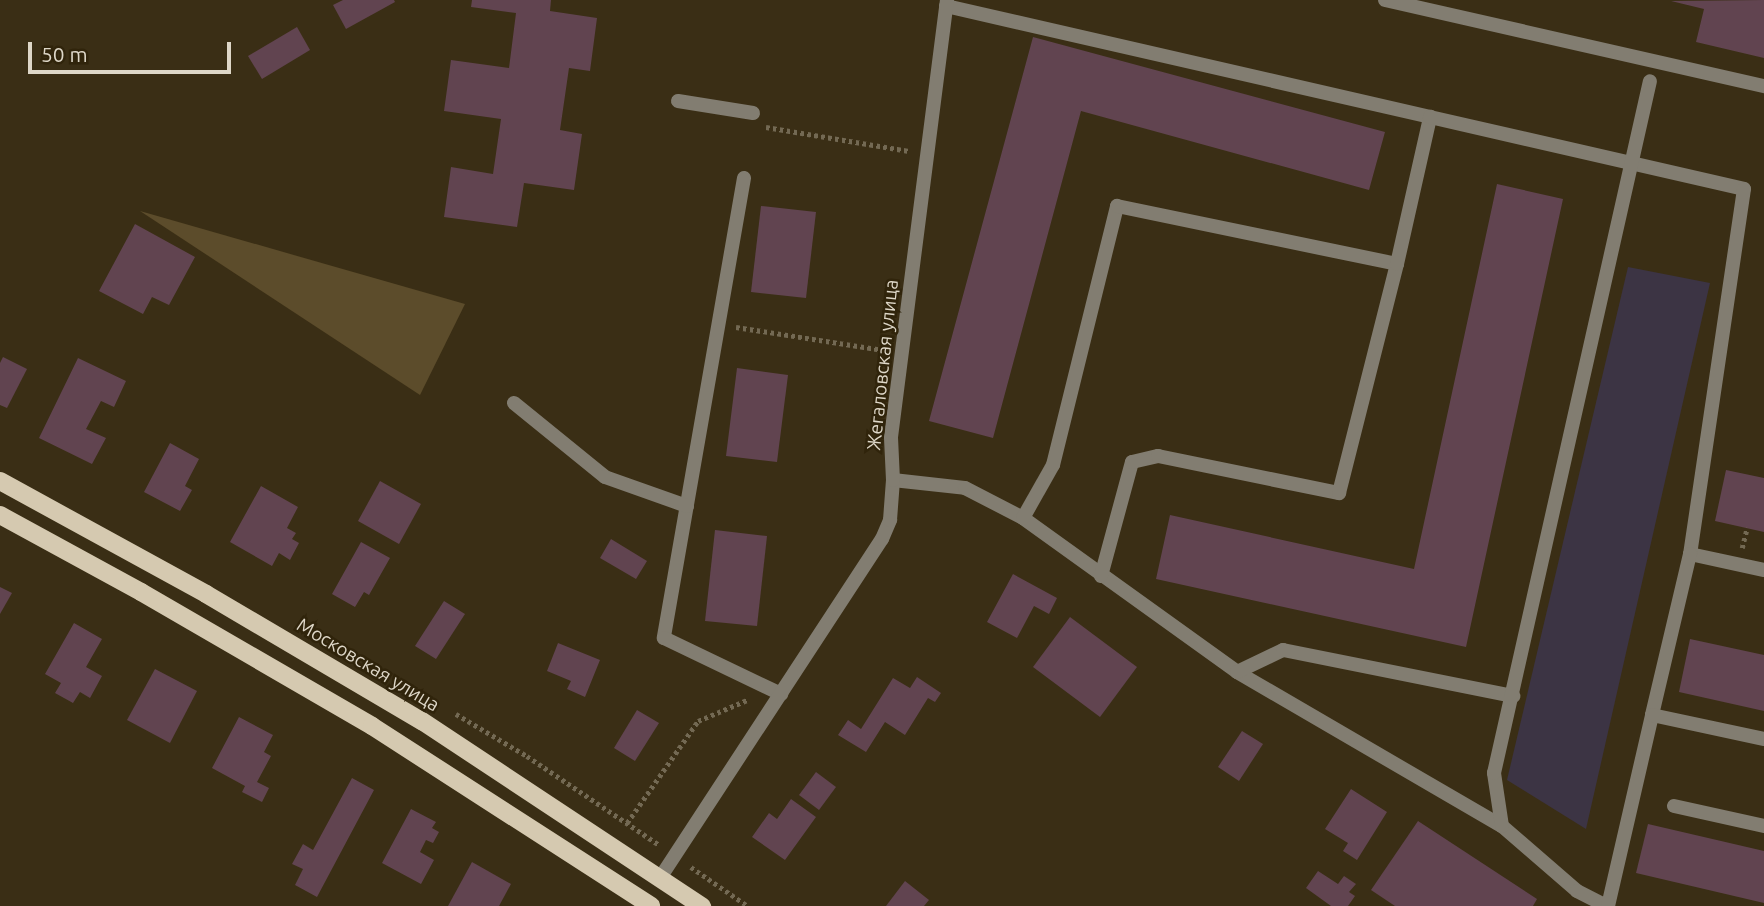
<!DOCTYPE html>
<meta charset="utf-8">
<style>
body{margin:0}
#map{position:relative;width:1764px;height:906px;overflow:hidden;background:#3a2e15;font-family:Ubuntu,sans-serif}
div>[style]{position:absolute}
.industrial>*{inset:0;background:#3c3444}
.green>*{inset:0;background:#5c4c2b}
.building>*{inset:0;background:#614450}
.path>*{height:4.5px;margin-top:-2.25px;transform-origin:0;background:repeating-linear-gradient(90deg,#736953 0 3.5px,transparent 0 7px)}
.service>*{height:14px;margin:-7px;padding:0 7px;transform-origin:7px;border-radius:7px;background:#827d71}
.minor>*{height:14px;margin:-7px;padding:0 7px;transform-origin:7px;border-radius:7px;background:#827d71}
.primary>*{height:18px;margin:-9px;padding:0 9px;transform-origin:9px;border-radius:9px;background:#d5c9b0}
span{translate:-50% -50%;white-space:nowrap;text-align:center;line-height:1.15;-webkit-text-stroke:5px #30240b;paint-order:stroke}
.street-label{font-size:19px;color:#ded7c8}
.scale{position:absolute;left:28px;top:42px;width:203px;height:32px;box-sizing:border-box;border:4px solid #ded7c8;border-top:0;padding-left:9px;font-size:21px;line-height:24px;white-space:nowrap;color:#ded7c8;-webkit-text-stroke:5px #30240b;paint-order:stroke}
</style>
<div id="map">
<div class="industrial">
<div style="clip-path:polygon(1628px 267px,1710px 283px,1586px 829px,1507px 780px)"></div>
</div>
<div class="green">
<div style="clip-path:polygon(140px 211px,465px 304px,420px 395px)"></div>
</div>
<div class="building">
<div style="clip-path:polygon(343px 0,394px 0,395px 2px,346px 29px,333px 5px)"></div>
<div style="clip-path:polygon(472px 0,551px 0,550px 11px,597px 18px,590px 71px,569px 68px,560px 130px,582px 134px,574px 190px,524px 183px,517px 227px,444px 217px,451px 167px,493px 174px,501px 119px,444px 111px,451px 60px,509px 68px,516px 13px,471px 7px)"></div>
<div style="clip-path:polygon(1764px 0,1764px 58px,1696px 42px,1704px 9px,1671px 1px)"></div>
<div style="clip-path:polygon(297px 27px,310px 50px,262px 79px,248px 56px)"></div>
<div style="clip-path:polygon(1033px 37px,1385px 132px,1369px 190px,1081px 111px,993px 438px,929px 421px)"></div>
<div style="clip-path:polygon(1497px 184px,1563px 199px,1466px 647px,1156px 579px,1170px 515px,1414px 569px)"></div>
<div style="clip-path:polygon(761px 206px,816px 212px,806px 298px,751px 292px)"></div>
<div style="clip-path:polygon(135px 224px,195px 257px,169px 305px,152px 297px,143px 314px,99px 291px)"></div>
<div style="clip-path:polygon(3px 357px,27px 369px,7px 408px,0 405px,0 363px)"></div>
<div style="clip-path:polygon(78px 358px,126px 381px,114px 407px,101px 401px,86px 429px,106px 438px,92px 464px,39px 438px)"></div>
<div style="clip-path:polygon(737px 368px,788px 375px,777px 462px,726px 456px)"></div>
<div style="clip-path:polygon(170px 443px,199px 459px,185px 486px,192px 490px,180px 511px,144px 492px)"></div>
<div style="clip-path:polygon(1726px 470px,1764px 478px,1764px 532px,1715px 521px)"></div>
<div style="clip-path:polygon(380px 481px,421px 504px,399px 544px,358px 521px)"></div>
<div style="clip-path:polygon(261px 486px,298px 507px,287px 528px,296px 533px,292px 539px,299px 543px,290px 560px,279px 553px,272px 566px,230px 542px)"></div>
<div style="clip-path:polygon(715px 530px,767px 536px,757px 626px,705px 621px)"></div>
<div style="clip-path:polygon(611px 539px,647px 561px,636px 579px,600px 558px)"></div>
<div style="clip-path:polygon(361px 542px,390px 558px,369px 595px,364px 592px,355px 607px,332px 594px)"></div>
<div style="clip-path:polygon(1013px 574px,1057px 598px,1049px 614px,1034px 606px,1017px 638px,987px 622px)"></div>
<div style="clip-path:polygon(0 587px,12px 593px,0 614px)"></div>
<div style="clip-path:polygon(444px 601px,465px 614px,436px 659px,415px 646px)"></div>
<div style="clip-path:polygon(1070px 617px,1137px 667px,1100px 717px,1033px 667px)"></div>
<div style="clip-path:polygon(74px 623px,102px 639px,86px 667px,102px 676px,90px 698px,80px 692px,73px 703px,55px 693px,61px 683px,45px 674px)"></div>
<div style="clip-path:polygon(1690px 639px,1764px 655px,1764px 711px,1679px 692px)"></div>
<div style="clip-path:polygon(558px 643px,600px 660px,585px 697px,567px 689px,571px 681px,547px 671px)"></div>
<div style="clip-path:polygon(155px 669px,197px 691px,170px 743px,127px 720px)"></div>
<div style="clip-path:polygon(917px 677px,941px 693px,935px 702px,928px 698px,905px 735px,885px 722px,866px 752px,838px 735px,848px 720px,861px 729px,893px 678px,910px 688px)"></div>
<div style="clip-path:polygon(637px 710px,659px 723px,635px 761px,614px 748px)"></div>
<div style="clip-path:polygon(239px 717px,273px 735px,264px 752px,271px 756px,257px 782px,269px 788px,262px 802px,242px 792px,245px 786px,212px 768px)"></div>
<div style="clip-path:polygon(1242px 731px,1263px 744px,1239px 781px,1218px 767px)"></div>
<div style="clip-path:polygon(816px 772px,836px 787px,819px 810px,799px 795px)"></div>
<div style="clip-path:polygon(352px 778px,374px 790px,317px 897px,295px 885px,303px 869px,292px 864px,303px 844px,313px 850px)"></div>
<div style="clip-path:polygon(1351px 789px,1387px 812px,1357px 860px,1343px 851px,1348px 843px,1325px 829px)"></div>
<div style="clip-path:polygon(791px 799px,816px 817px,785px 860px,752px 837px,769px 813px,777px 819px)"></div>
<div style="clip-path:polygon(411px 809px,436px 822px,432px 828px,439px 832px,433px 843px,426px 840px,420px 852px,434px 860px,421px 884px,382px 863px)"></div>
<div style="clip-path:polygon(1418px 821px,1537px 899px,1533px 906px,1395px 906px,1371px 890px)"></div>
<div style="clip-path:polygon(1648px 824px,1764px 851px,1764px 903px,1636px 873px)"></div>
<div style="clip-path:polygon(472px 862px,511px 884px,499px 906px,448px 906px)"></div>
<div style="clip-path:polygon(1318px 871px,1338px 884px,1344px 876px,1356px 884px,1349px 892px,1355px 896px,1348px 906px,1331px 906px,1306px 888px)"></div>
<div style="clip-path:polygon(905px 881px,929px 900px,924px 906px,886px 906px)"></div>
</div>
<div class="path">
<div style="left:766px;top:127px;width:145px;rotate:9.5deg"></div>
<div style="left:736px;top:327px;width:149px;rotate:8.9deg"></div>
<div style="left:1742px;top:548px;width:21px;rotate:-76deg"></div>
<div style="left:456px;top:714px;width:82px;rotate:30.6deg"></div>
<div style="left:527px;top:756px;width:158px;rotate:33.9deg"></div>
<div style="left:627px;top:823px;width:124px;rotate:-55.2deg"></div>
<div style="left:698px;top:721px;width:53px;rotate:-23.2deg"></div>
<div style="left:691px;top:867px;width:69px;rotate:34.4deg"></div>
</div>
<div class="service">
<div style="left:1385px;top:0;width:389px;rotate:12.8deg"></div>
<div style="left:946px;top:6px;width:497px;rotate:12.9deg"></div>
<div style="left:678px;top:101px;width:76px;rotate:9.1deg"></div>
<div style="left:744px;top:178px;width:467px;rotate:99.9deg"></div>
<div style="left:664px;top:638px;width:130px;rotate:25.6deg"></div>
<div style="left:514px;top:403px;width:117px;rotate:39.1deg"></div>
<div style="left:605px;top:477px;width:87px;rotate:19.5deg"></div>
<div style="left:893px;top:480px;width:72px;rotate:6.3deg"></div>
<div style="left:965px;top:488px;width:65px;rotate:27.3deg"></div>
<div style="left:1023px;top:518px;width:264px;rotate:35.7deg"></div>
<div style="left:1237px;top:672px;width:306px;rotate:30.2deg"></div>
<div style="left:1502px;top:826px;width:99px;rotate:40.9deg"></div>
<div style="left:1577px;top:891px;width:33px;rotate:27deg"></div>
<div style="left:1023px;top:518px;width:61px;rotate:-60.5deg"></div>
<div style="left:1053px;top:465px;width:267px;rotate:-76.1deg"></div>
<div style="left:1117px;top:206px;width:286px;rotate:11.7deg"></div>
<div style="left:1690px;top:554px;width:76px;rotate:12.2deg"></div>
<div style="left:1101px;top:576px;width:118px;rotate:-74.8deg"></div>
<div style="left:1132px;top:462px;width:27px;rotate:-13deg"></div>
<div style="left:1158px;top:456px;width:185px;rotate:11.6deg"></div>
<div style="left:1339px;top:493px;width:236px;rotate:-75.8deg"></div>
<div style="left:1397px;top:264px;width:151px;rotate:-77.3deg"></div>
<div style="left:1430px;top:117px;width:322px;rotate:12.9deg"></div>
<div style="left:1744px;top:189px;width:369px;rotate:98.4deg"></div>
<div style="left:1690px;top:554px;width:165px;rotate:103.3deg"></div>
<div style="left:1237px;top:672px;width:51px;rotate:-25.6deg"></div>
<div style="left:1283px;top:650px;width:235px;rotate:11.3deg"></div>
<div style="left:1674px;top:806px;width:92px;rotate:12.5deg"></div>
<div style="left:1502px;top:826px;width:54px;rotate:-98.6deg"></div>
<div style="left:1494px;top:773px;width:709px;rotate:-77.3deg"></div>
<div style="left:1608px;top:906px;width:196px;rotate:-77deg"></div>
<div style="left:1652px;top:715px;width:115px;rotate:12.1deg"></div>
</div>
<div class="minor">
<div style="left:660px;top:878px;width:405px;rotate:-56.8deg"></div>
<div style="left:882px;top:539px;width:21px;rotate:-67deg"></div>
<div style="left:890px;top:520px;width:40px;rotate:-85.7deg"></div>
<div style="left:893px;top:480px;width:43px;rotate:-92.7deg"></div>
<div style="left:891px;top:437px;width:441px;rotate:-82.7deg"></div>
</div>
<div class="primary">
<div style="left:0;top:481px;width:235px;rotate:28.7deg"></div>
<div style="left:206px;top:594px;width:251px;rotate:30.5deg"></div>
<div style="left:422px;top:721px;width:336px;rotate:33.5deg"></div>
<div style="left:0;top:515px;width:161px;rotate:28.6deg"></div>
<div style="left:141px;top:592px;width:267px;rotate:30.1deg"></div>
<div style="left:372px;top:726px;width:332px;rotate:32.8deg"></div>
</div>
<div class="street-label">
<span style="left:883px;top:365px;rotate:-84deg">Жегаловская улица</span>
<span style="left:368px;top:665px;rotate:31deg">Московская улица</span>
</div>
<div class="scale">50 m</div>
</div>
